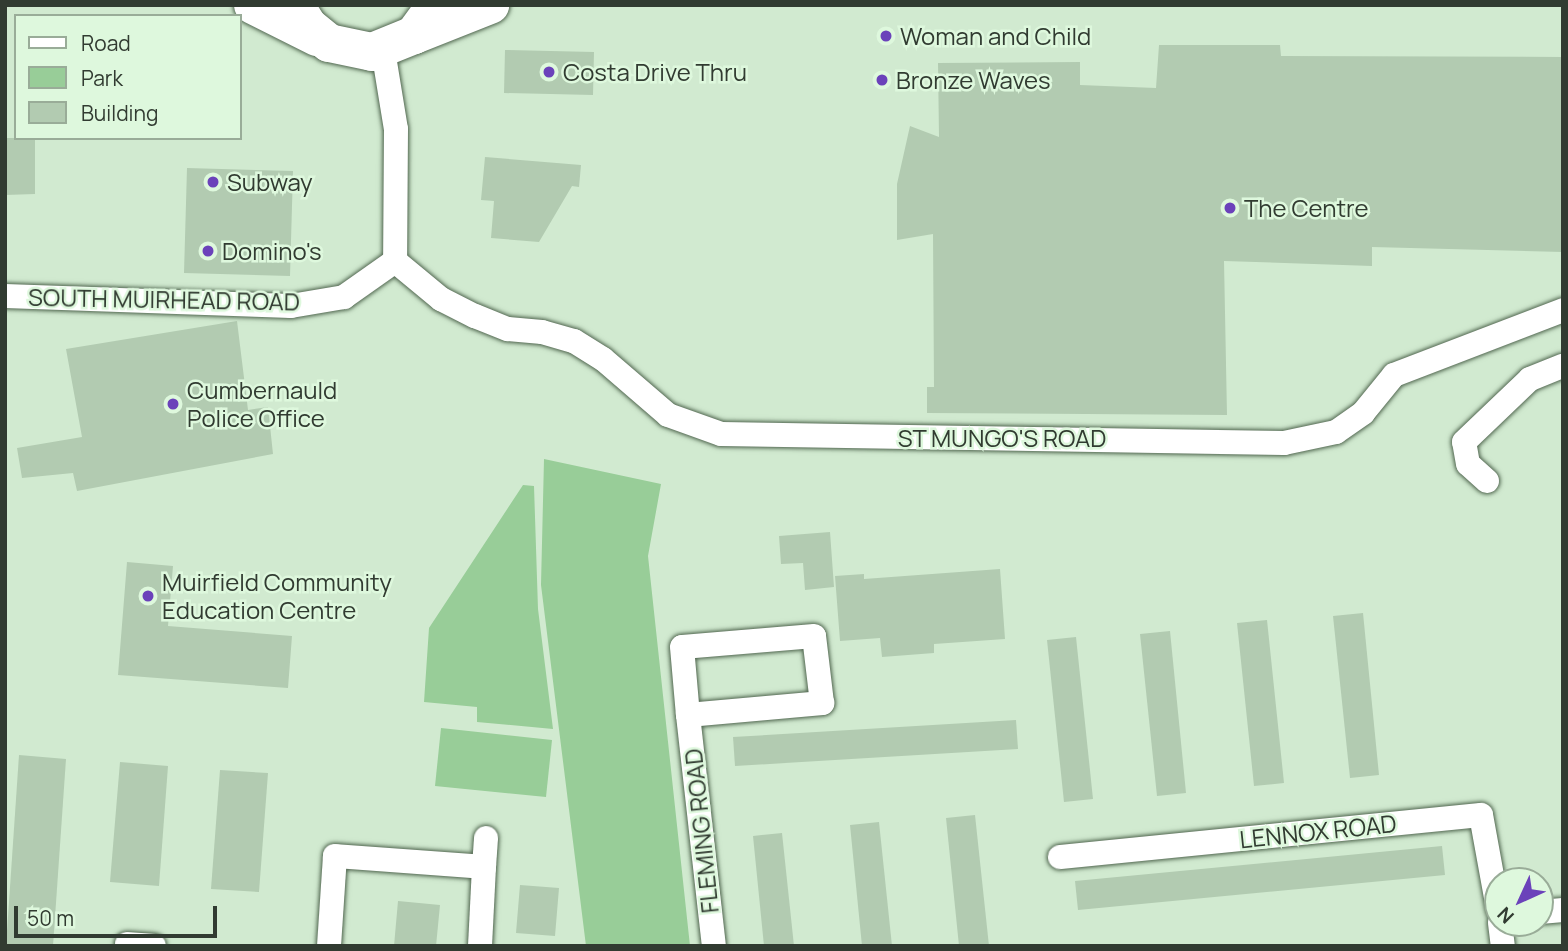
<!DOCTYPE html>
<style>
body{margin:0}
#map{position:relative;width:1568px;height:951px;overflow:hidden;background:#d1ead0;font-family:Manrope,sans-serif}
div>[style]{position:absolute}
.green>*{inset:0;background:#98cd98}
.building>*{inset:0;background:#b2cbb1}
.roads{filter:drop-shadow(0 0 2px #516750) drop-shadow(0 0 2px #516750)}
.minor>*{height:24px;margin:-12px;padding:0 12px;transform-origin:12px;border-radius:12px;background:#fff}
.primary>*{height:38px;margin:-19px;padding:0 19px;transform-origin:19px;border-radius:19px;background:#fff}
.dots>*{width:19px;height:19px;translate:-50% -50%;box-sizing:border-box;border:4px solid #def8dd;border-radius:50%}
span{translate:-50% -50%;white-space:nowrap;text-align:center;line-height:1.15;-webkit-text-stroke:5px #def8dd;paint-order:stroke}
.poi-label{font-size:24px;color:#313b31}
.left{translate:0 -50%;text-align:left}
.street-label{font-size:24px;color:#313b31}
.frame{position:absolute;inset:0;border:7px solid #313b31;pointer-events:none}
.legend{position:absolute;left:14px;top:14px;width:228px;height:126px;box-sizing:border-box;background:#def8dd;border:2px solid #99ac98;margin:0;padding:9px 12px;list-style:none;font-size:21px;color:#313b31}
.legend li{display:flex;align-items:center;gap:14px;height:35px}
.legend b{width:35px;border:2px solid #99ac98}
.north{position:absolute;left:1484px;top:867px;width:70px;height:70px;box-sizing:border-box;background:#def8dd;border:2px solid #99ac98;border-radius:50%;rotate:225deg;font-size:19px;font-weight:700;line-height:28px;text-align:center;color:#313b31}
.north::after{content:'';display:block;margin:auto;width:24px;height:32px;background:#6b42ba;clip-path:polygon(50% 0,100% 100%,50% 72%,0 100%)}
.scale{position:absolute;left:14px;top:906px;width:203px;height:32px;box-sizing:border-box;border:4px solid #313b31;border-top:0;padding-left:9px;font-size:21px;line-height:24px;white-space:nowrap;color:#313b31;-webkit-text-stroke:5px #def8dd;paint-order:stroke}
</style>
<div id="map">
<div class="green">
<div style="clip-path:polygon(544px 459px,661px 484px,648px 556px,690px 946px,586px 946px,541px 585px)"></div>
<div style="clip-path:polygon(523px 485px,534px 486px,538px 609px,553px 729px,477px 722px,477px 707px,424px 702px,429px 628px)"></div>
<div style="clip-path:polygon(441px 728px,552px 740px,546px 797px,435px 786px)"></div>
</div>
<div class="building">
<div style="clip-path:polygon(1159px 45px,1280px 45px,1281px 56px,1563px 57px,1563px 252px,1372px 247px,1372px 266px,1224px 261px,1227px 415px,927px 413px,927px 387px,934px 387px,933px 234px,897px 240px,897px 184px,910px 126px,939px 137px,938px 63px,1080px 62px,1080px 85px,1156px 88px)"></div>
<div style="clip-path:polygon(505px 50px,594px 52px,593px 95px,504px 93px)"></div>
<div style="clip-path:polygon(5px 138px,35px 138px,35px 194px,5px 195px)"></div>
<div style="clip-path:polygon(485px 157px,581px 165px,579px 187px,572px 186px,539px 242px,491px 238px,494px 201px,481px 200px)"></div>
<div style="clip-path:polygon(187px 168px,293px 171px,290px 276px,184px 273px)"></div>
<div style="clip-path:polygon(237px 321px,248px 410px,268px 407px,273px 454px,77px 491px,73px 473px,22px 478px,17px 448px,82px 437px,66px 349px)"></div>
<div style="clip-path:polygon(830px 532px,834px 587px,805px 590px,803px 563px,781px 564px,779px 536px)"></div>
<div style="clip-path:polygon(127px 562px,173px 566px,168px 626px,292px 636px,288px 688px,118px 675px)"></div>
<div style="clip-path:polygon(1000px 569px,1005px 639px,934px 644px,934px 653px,882px 657px,880px 638px,840px 641px,835px 576px,864px 574px,864px 579px)"></div>
<div style="clip-path:polygon(1363px 613px,1379px 775px,1350px 778px,1333px 616px)"></div>
<div style="clip-path:polygon(1267px 620px,1284px 783px,1254px 786px,1237px 623px)"></div>
<div style="clip-path:polygon(1170px 631px,1186px 793px,1157px 796px,1140px 634px)"></div>
<div style="clip-path:polygon(1076px 637px,1093px 799px,1064px 802px,1047px 640px)"></div>
<div style="clip-path:polygon(1016px 720px,1018px 749px,735px 766px,733px 737px)"></div>
<div style="clip-path:polygon(19px 755px,66px 759px,53px 946px,6px 946px)"></div>
<div style="clip-path:polygon(120px 762px,168px 766px,159px 886px,110px 882px)"></div>
<div style="clip-path:polygon(220px 770px,268px 773px,259px 892px,211px 889px)"></div>
<div style="clip-path:polygon(975px 815px,989px 946px,959px 946px,946px 818px)"></div>
<div style="clip-path:polygon(879px 822px,892px 946px,862px 946px,850px 825px)"></div>
<div style="clip-path:polygon(782px 833px,794px 946px,764px 946px,753px 836px)"></div>
<div style="clip-path:polygon(1442px 846px,1445px 875px,1078px 910px,1075px 881px)"></div>
<div style="clip-path:polygon(520px 885px,559px 888px,555px 936px,516px 933px)"></div>
<div style="clip-path:polygon(398px 901px,440px 905px,436px 946px,394px 946px)"></div>
</div>
<div class="roads">
<div class="minor">
<div style="left:383px;top:50px;width:80px;rotate:80.7deg"></div>
<div style="left:396px;top:129px;width:132px;rotate:90.4deg"></div>
<div style="left:395px;top:261px;width:60px;rotate:39.6deg"></div>
<div style="left:441px;top:299px;width:38px;rotate:27deg"></div>
<div style="left:475px;top:316px;width:35px;rotate:22deg"></div>
<div style="left:508px;top:329px;width:34px;rotate:5deg"></div>
<div style="left:542px;top:332px;width:33px;rotate:16deg"></div>
<div style="left:574px;top:341px;width:34px;rotate:32deg"></div>
<div style="left:603px;top:359px;width:86px;rotate:40.7deg"></div>
<div style="left:668px;top:415px;width:56px;rotate:19.7deg"></div>
<div style="left:721px;top:434px;width:563px;rotate:0.92deg"></div>
<div style="left:1284px;top:443px;width:53px;rotate:-11.9deg"></div>
<div style="left:1336px;top:432px;width:33px;rotate:-35deg"></div>
<div style="left:1363px;top:413px;width:49px;rotate:-50.8deg"></div>
<div style="left:1394px;top:375px;width:181px;rotate:-21deg"></div>
<div style="left:5px;top:296px;width:286px;rotate:2deg"></div>
<div style="left:291px;top:306px;width:54px;rotate:-9.6deg"></div>
<div style="left:344px;top:297px;width:62px;rotate:-35.2deg"></div>
<div style="left:1487px;top:481px;width:25px;rotate:-138deg"></div>
<div style="left:1468px;top:464px;width:22px;rotate:-100deg"></div>
<div style="left:1464px;top:442px;width:91px;rotate:-43.7deg"></div>
<div style="left:1530px;top:379px;width:35px;rotate:-22deg"></div>
<div style="left:688px;top:715px;width:135px;rotate:-5.1deg"></div>
<div style="left:822px;top:703px;width:67px;rotate:-96.8deg"></div>
<div style="left:814px;top:636px;width:132px;rotate:175.2deg"></div>
<div style="left:682px;top:647px;width:68px;rotate:85deg"></div>
<div style="left:688px;top:715px;width:232px;rotate:83.6deg"></div>
<div style="left:1060px;top:857px;width:423px;rotate:-5.7deg"></div>
<div style="left:1481px;top:815px;width:96px;rotate:79.7deg"></div>
<div style="left:484px;top:867px;width:29px;rotate:-86deg"></div>
<div style="left:1540px;top:912px;width:23px;rotate:-5deg"></div>
<div style="left:1500px;top:923px;width:23px;rotate:83deg"></div>
<div style="left:127px;top:944px;width:27px;rotate:4deg"></div>
<div style="left:329px;top:946px;width:90px;rotate:-86.2deg"></div>
<div style="left:335px;top:856px;width:149px;rotate:4.2deg"></div>
<div style="left:484px;top:867px;width:79px;rotate:92.9deg"></div>
</div>
<div class="primary">
<div style="left:253px;top:5px;width:72px;rotate:26.6deg"></div>
<div style="left:295px;top:5px;width:25px;rotate:58deg"></div>
<div style="left:308px;top:26px;width:27px;rotate:39deg"></div>
<div style="left:329px;top:43px;width:44px;rotate:11.8deg"></div>
<div style="left:372px;top:52px;width:45px;rotate:-22deg"></div>
<div style="left:414px;top:35px;width:37px;rotate:-54deg"></div>
<div style="left:414px;top:35px;width:82px;rotate:-21.5deg"></div>
</div>
</div>
<div class="dots">
<div style="left:886px;top:36px;background:#6b42ba"></div>
<div style="left:549px;top:72px;background:#6b42ba"></div>
<div style="left:882px;top:80px;background:#6b42ba"></div>
<div style="left:213px;top:182px;background:#6b42ba"></div>
<div style="left:1230px;top:208px;background:#6b42ba"></div>
<div style="left:208px;top:251px;background:#6b42ba"></div>
<div style="left:173px;top:404px;background:#6b42ba"></div>
<div style="left:148px;top:596px;background:#6b42ba"></div>
</div>
<div class="poi-label">
<span class="left" style="left:900px;top:36px">Woman and Child</span>
<span class="left" style="left:563px;top:72px">Costa Drive Thru</span>
<span class="left" style="left:896px;top:80px">Bronze Waves</span>
<span class="left" style="left:227px;top:182px">Subway</span>
<span class="left" style="left:1244px;top:208px">The Centre</span>
<span class="left" style="left:222px;top:251px">Domino's</span>
<span class="left" style="left:187px;top:404px">Cumbernauld<br>Police Office</span>
<span class="left" style="left:162px;top:596px">Muirfield Community<br>Education Centre</span>
</div>
<div class="street-label">
<span style="left:164px;top:299px;rotate:1deg">SOUTH MUIRHEAD ROAD</span>
<span style="left:1002px;top:438px">ST MUNGO'S ROAD</span>
<span style="left:701px;top:831px;rotate:-96deg">FLEMING ROAD</span>
<span style="left:1318px;top:831px;rotate:-6deg">LENNOX ROAD</span>
</div>
<div class="frame"></div>
<ul class="legend">
<li><b style="height:9px;background:#fff"></b>Road</li>
<li><b style="height:19px;background:#98cd98"></b>Park</li>
<li><b style="height:19px;background:#b2cbb1"></b>Building</li>
</ul>
<div class="north">N</div>
<div class="scale">50 m</div>
</div>
